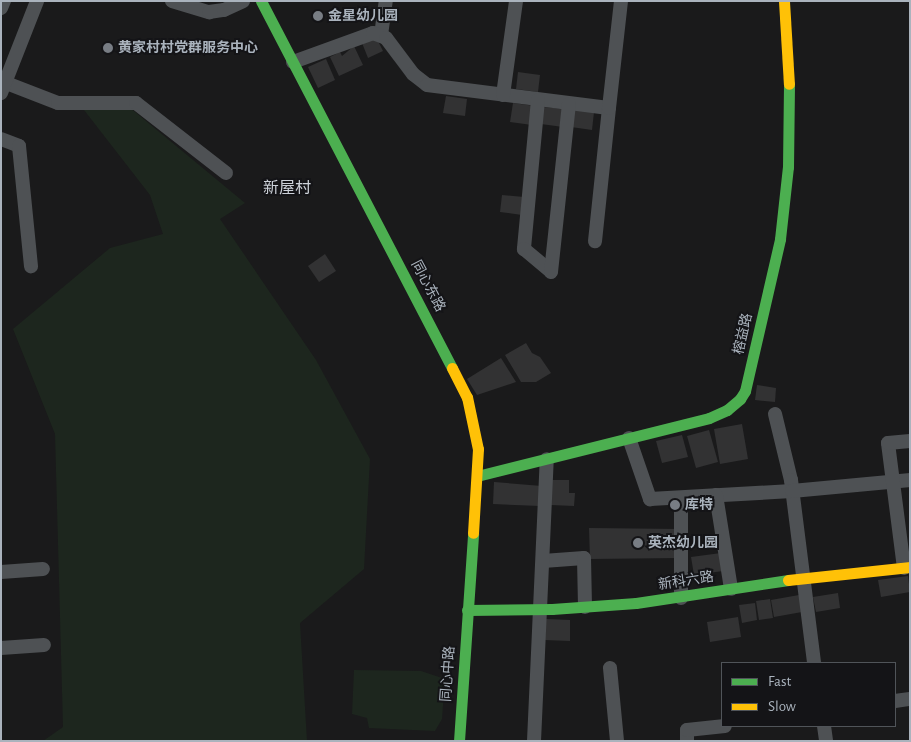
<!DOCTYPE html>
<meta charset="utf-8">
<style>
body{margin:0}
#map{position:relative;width:911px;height:742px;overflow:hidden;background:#1a1a1b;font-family:"Alegreya Sans","Noto Sans SC",sans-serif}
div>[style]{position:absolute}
.green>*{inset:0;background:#1d261e}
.building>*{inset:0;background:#323233}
.street>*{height:14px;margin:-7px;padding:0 7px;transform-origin:7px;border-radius:7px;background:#4e5154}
.fast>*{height:11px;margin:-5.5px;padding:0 5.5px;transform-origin:5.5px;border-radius:5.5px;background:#4caf50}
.slow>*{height:11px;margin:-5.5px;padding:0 5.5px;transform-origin:5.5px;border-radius:5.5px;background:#ffc107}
.dots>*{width:14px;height:14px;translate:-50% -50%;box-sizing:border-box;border:2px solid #141417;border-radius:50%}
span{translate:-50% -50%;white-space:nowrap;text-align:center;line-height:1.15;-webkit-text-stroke:4px #141417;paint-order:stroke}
.poi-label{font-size:14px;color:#aab3bd;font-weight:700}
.left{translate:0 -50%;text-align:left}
.street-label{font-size:14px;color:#aab3bd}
.quarter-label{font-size:16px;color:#ccd1d8}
.frame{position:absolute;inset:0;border:2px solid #aab3bd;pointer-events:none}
.legend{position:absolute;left:721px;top:662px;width:175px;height:65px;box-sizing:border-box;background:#141417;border:1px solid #505459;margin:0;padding:6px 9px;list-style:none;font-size:15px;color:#aab3bd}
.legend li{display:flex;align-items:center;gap:10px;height:25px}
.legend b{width:25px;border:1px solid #505459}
</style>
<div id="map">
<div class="green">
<div style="clip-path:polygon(89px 96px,117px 97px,245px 203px,220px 219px,316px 360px,370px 459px,364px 569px,300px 623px,307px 741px,43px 741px,63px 727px,55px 434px,13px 329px,110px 248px,163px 234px,150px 195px,84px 110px)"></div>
<div style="clip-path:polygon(354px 670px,421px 671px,445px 679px,442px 719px,435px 731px,369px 728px,367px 718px,352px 714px)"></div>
</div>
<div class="building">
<div style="clip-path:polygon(376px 37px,383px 51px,368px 58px,362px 43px)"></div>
<div style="clip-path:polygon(354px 46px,363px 65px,339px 76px,330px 57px,340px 52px,342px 56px)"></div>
<div style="clip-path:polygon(326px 59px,335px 80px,318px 88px,308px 67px)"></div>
<div style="clip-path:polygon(518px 72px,540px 75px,538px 92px,516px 89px)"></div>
<div style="clip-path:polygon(446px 96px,467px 99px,465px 116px,443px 113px)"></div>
<div style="clip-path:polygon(513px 103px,535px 106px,532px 125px,510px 122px)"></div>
<div style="clip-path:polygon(543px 107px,565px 109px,563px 127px,541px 124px)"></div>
<div style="clip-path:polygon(573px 110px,594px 112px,592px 130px,571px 127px)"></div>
<div style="clip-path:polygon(502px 195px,524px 197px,522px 215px,500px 212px)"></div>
<div style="clip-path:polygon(325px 254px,336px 271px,319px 282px,308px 266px)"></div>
<div style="clip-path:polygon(526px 343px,532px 353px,540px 357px,551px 373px,536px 382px,521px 382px,505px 355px)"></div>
<div style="clip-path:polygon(501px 358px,516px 382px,477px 395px,467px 379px)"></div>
<div style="clip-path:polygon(757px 385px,776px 388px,775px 402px,755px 400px)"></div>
<div style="clip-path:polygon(742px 424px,748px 459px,720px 464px,714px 429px)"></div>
<div style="clip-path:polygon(709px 430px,718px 462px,696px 468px,687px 436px)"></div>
<div style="clip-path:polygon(682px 435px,688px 457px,662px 463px,656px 441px)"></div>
<div style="clip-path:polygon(552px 480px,569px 480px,569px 493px,575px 493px,574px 506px,551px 505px)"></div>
<div style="clip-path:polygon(494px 482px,542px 486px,540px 506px,493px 504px)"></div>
<div style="clip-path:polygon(589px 528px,679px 529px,679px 558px,590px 559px)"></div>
<div style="clip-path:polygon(721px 553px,723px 571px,694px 575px,691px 557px)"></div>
<div style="clip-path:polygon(908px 576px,910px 592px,881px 597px,878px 580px)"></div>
<div style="clip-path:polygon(838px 593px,840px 608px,816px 612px,813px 597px)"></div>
<div style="clip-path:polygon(799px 595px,802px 612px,774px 617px,771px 600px)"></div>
<div style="clip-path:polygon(770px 599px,773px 618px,759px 620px,756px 601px)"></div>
<div style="clip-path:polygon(755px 603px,757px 620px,742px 623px,739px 605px)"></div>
<div style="clip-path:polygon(738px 617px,741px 637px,710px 642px,707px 622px)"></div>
<div style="clip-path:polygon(546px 619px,570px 620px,570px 641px,545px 640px)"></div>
</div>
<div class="street">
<div style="left:172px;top:1px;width:39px;rotate:17deg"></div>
<div style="left:209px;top:12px;width:15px;rotate:-8deg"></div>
<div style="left:224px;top:10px;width:21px;rotate:-25deg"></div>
<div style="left:1px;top:8px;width:8px;rotate:-67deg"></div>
<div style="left:381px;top:35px;width:34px;rotate:-82deg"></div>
<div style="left:293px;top:62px;width:85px;rotate:-19.9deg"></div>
<div style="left:373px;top:33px;width:14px;rotate:21deg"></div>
<div style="left:386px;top:38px;width:45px;rotate:53.1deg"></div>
<div style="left:413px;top:74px;width:18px;rotate:38deg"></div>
<div style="left:427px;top:85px;width:183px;rotate:7.2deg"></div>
<div style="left:609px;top:108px;width:134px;rotate:96deg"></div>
<div style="left:1px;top:81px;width:61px;rotate:21.1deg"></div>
<div style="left:58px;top:103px;width:78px"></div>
<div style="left:136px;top:103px;width:114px;rotate:37.9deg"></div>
<div style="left:1px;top:93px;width:99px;rotate:-68.6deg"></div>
<div style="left:503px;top:95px;width:95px;rotate:-82.1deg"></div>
<div style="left:538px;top:100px;width:150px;rotate:95.4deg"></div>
<div style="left:524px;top:249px;width:35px;rotate:40deg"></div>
<div style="left:551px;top:272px;width:169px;rotate:-83.9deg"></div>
<div style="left:609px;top:108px;width:108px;rotate:-83.6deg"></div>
<div style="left:1px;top:139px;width:19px;rotate:21deg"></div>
<div style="left:19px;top:146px;width:121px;rotate:84.3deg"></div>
<div style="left:775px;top:414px;width:68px;rotate:76.4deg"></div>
<div style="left:791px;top:480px;width:184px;rotate:82.8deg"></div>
<div style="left:629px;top:438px;width:65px;rotate:71deg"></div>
<div style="left:650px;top:499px;width:142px;rotate:-3.2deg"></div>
<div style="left:792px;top:491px;width:119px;rotate:-5.3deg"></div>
<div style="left:716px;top:495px;width:95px;rotate:80.9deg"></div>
<div style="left:681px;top:498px;width:100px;rotate:90deg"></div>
<div style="left:543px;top:561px;width:41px;rotate:-4.2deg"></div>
<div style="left:584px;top:558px;width:49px;rotate:88.8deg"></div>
<div style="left:904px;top:568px;width:126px;rotate:-97.3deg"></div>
<div style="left:888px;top:443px;width:22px;rotate:-5deg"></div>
<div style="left:1px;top:572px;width:42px;rotate:-4.1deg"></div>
<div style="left:1px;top:648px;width:43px;rotate:-4deg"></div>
<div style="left:610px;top:668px;width:73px;rotate:84.5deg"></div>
<div style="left:895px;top:701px;width:15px;rotate:-8deg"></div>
<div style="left:824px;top:726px;width:15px;rotate:82deg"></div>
<div style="left:534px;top:741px;width:282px;rotate:-87.4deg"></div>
<div style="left:687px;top:741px;width:11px;rotate:-90deg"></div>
<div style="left:687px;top:730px;width:38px;rotate:-6deg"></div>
</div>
<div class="fast">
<div style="left:261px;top:1px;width:414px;rotate:62.5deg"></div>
<div style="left:477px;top:476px;width:239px;rotate:-14deg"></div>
<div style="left:709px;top:418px;width:20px;rotate:-24deg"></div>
<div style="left:727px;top:410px;width:17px;rotate:-40deg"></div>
<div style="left:740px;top:399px;width:9px;rotate:-58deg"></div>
<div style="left:745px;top:391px;width:156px;rotate:-77deg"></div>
<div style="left:780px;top:239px;width:72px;rotate:-83.7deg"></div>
<div style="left:788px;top:167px;width:83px;rotate:-89.3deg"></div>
<div style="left:467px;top:610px;width:85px;rotate:-0.7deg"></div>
<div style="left:552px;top:609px;width:84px;rotate:-4.1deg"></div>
<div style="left:636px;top:603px;width:154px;rotate:-8.6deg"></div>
<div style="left:459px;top:741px;width:208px;rotate:-86.1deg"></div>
</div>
<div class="slow">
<div style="left:784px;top:1px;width:83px;rotate:86.6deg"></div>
<div style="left:452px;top:368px;width:33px;rotate:63deg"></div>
<div style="left:467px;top:397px;width:53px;rotate:78.1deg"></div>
<div style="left:478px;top:449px;width:84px;rotate:93.4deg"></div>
<div style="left:788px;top:580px;width:123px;rotate:-6.1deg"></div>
</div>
<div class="dots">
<div style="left:318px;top:16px;background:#787d84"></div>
<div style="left:108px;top:48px;background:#787d84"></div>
<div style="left:675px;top:505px;background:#787d84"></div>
<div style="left:638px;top:543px;background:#787d84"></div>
</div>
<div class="poi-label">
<span class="left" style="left:328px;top:16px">金星幼儿园</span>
<span class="left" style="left:118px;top:48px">黄家村村党群服务中心</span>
<span class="left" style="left:685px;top:505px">库特</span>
<span class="left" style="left:648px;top:543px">英杰幼儿园</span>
</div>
<div class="street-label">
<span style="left:428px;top:286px;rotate:62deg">同心东路</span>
<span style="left:743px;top:334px;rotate:-77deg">榕益路</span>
<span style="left:686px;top:581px;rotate:-9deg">新科六路</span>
<span style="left:448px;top:674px;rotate:-86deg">同心中路</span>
</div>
<div class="quarter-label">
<span style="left:287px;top:188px">新屋村</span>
</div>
<div class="frame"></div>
<ul class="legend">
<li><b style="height:6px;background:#4caf50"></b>Fast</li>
<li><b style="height:6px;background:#ffc107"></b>Slow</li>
</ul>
</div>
